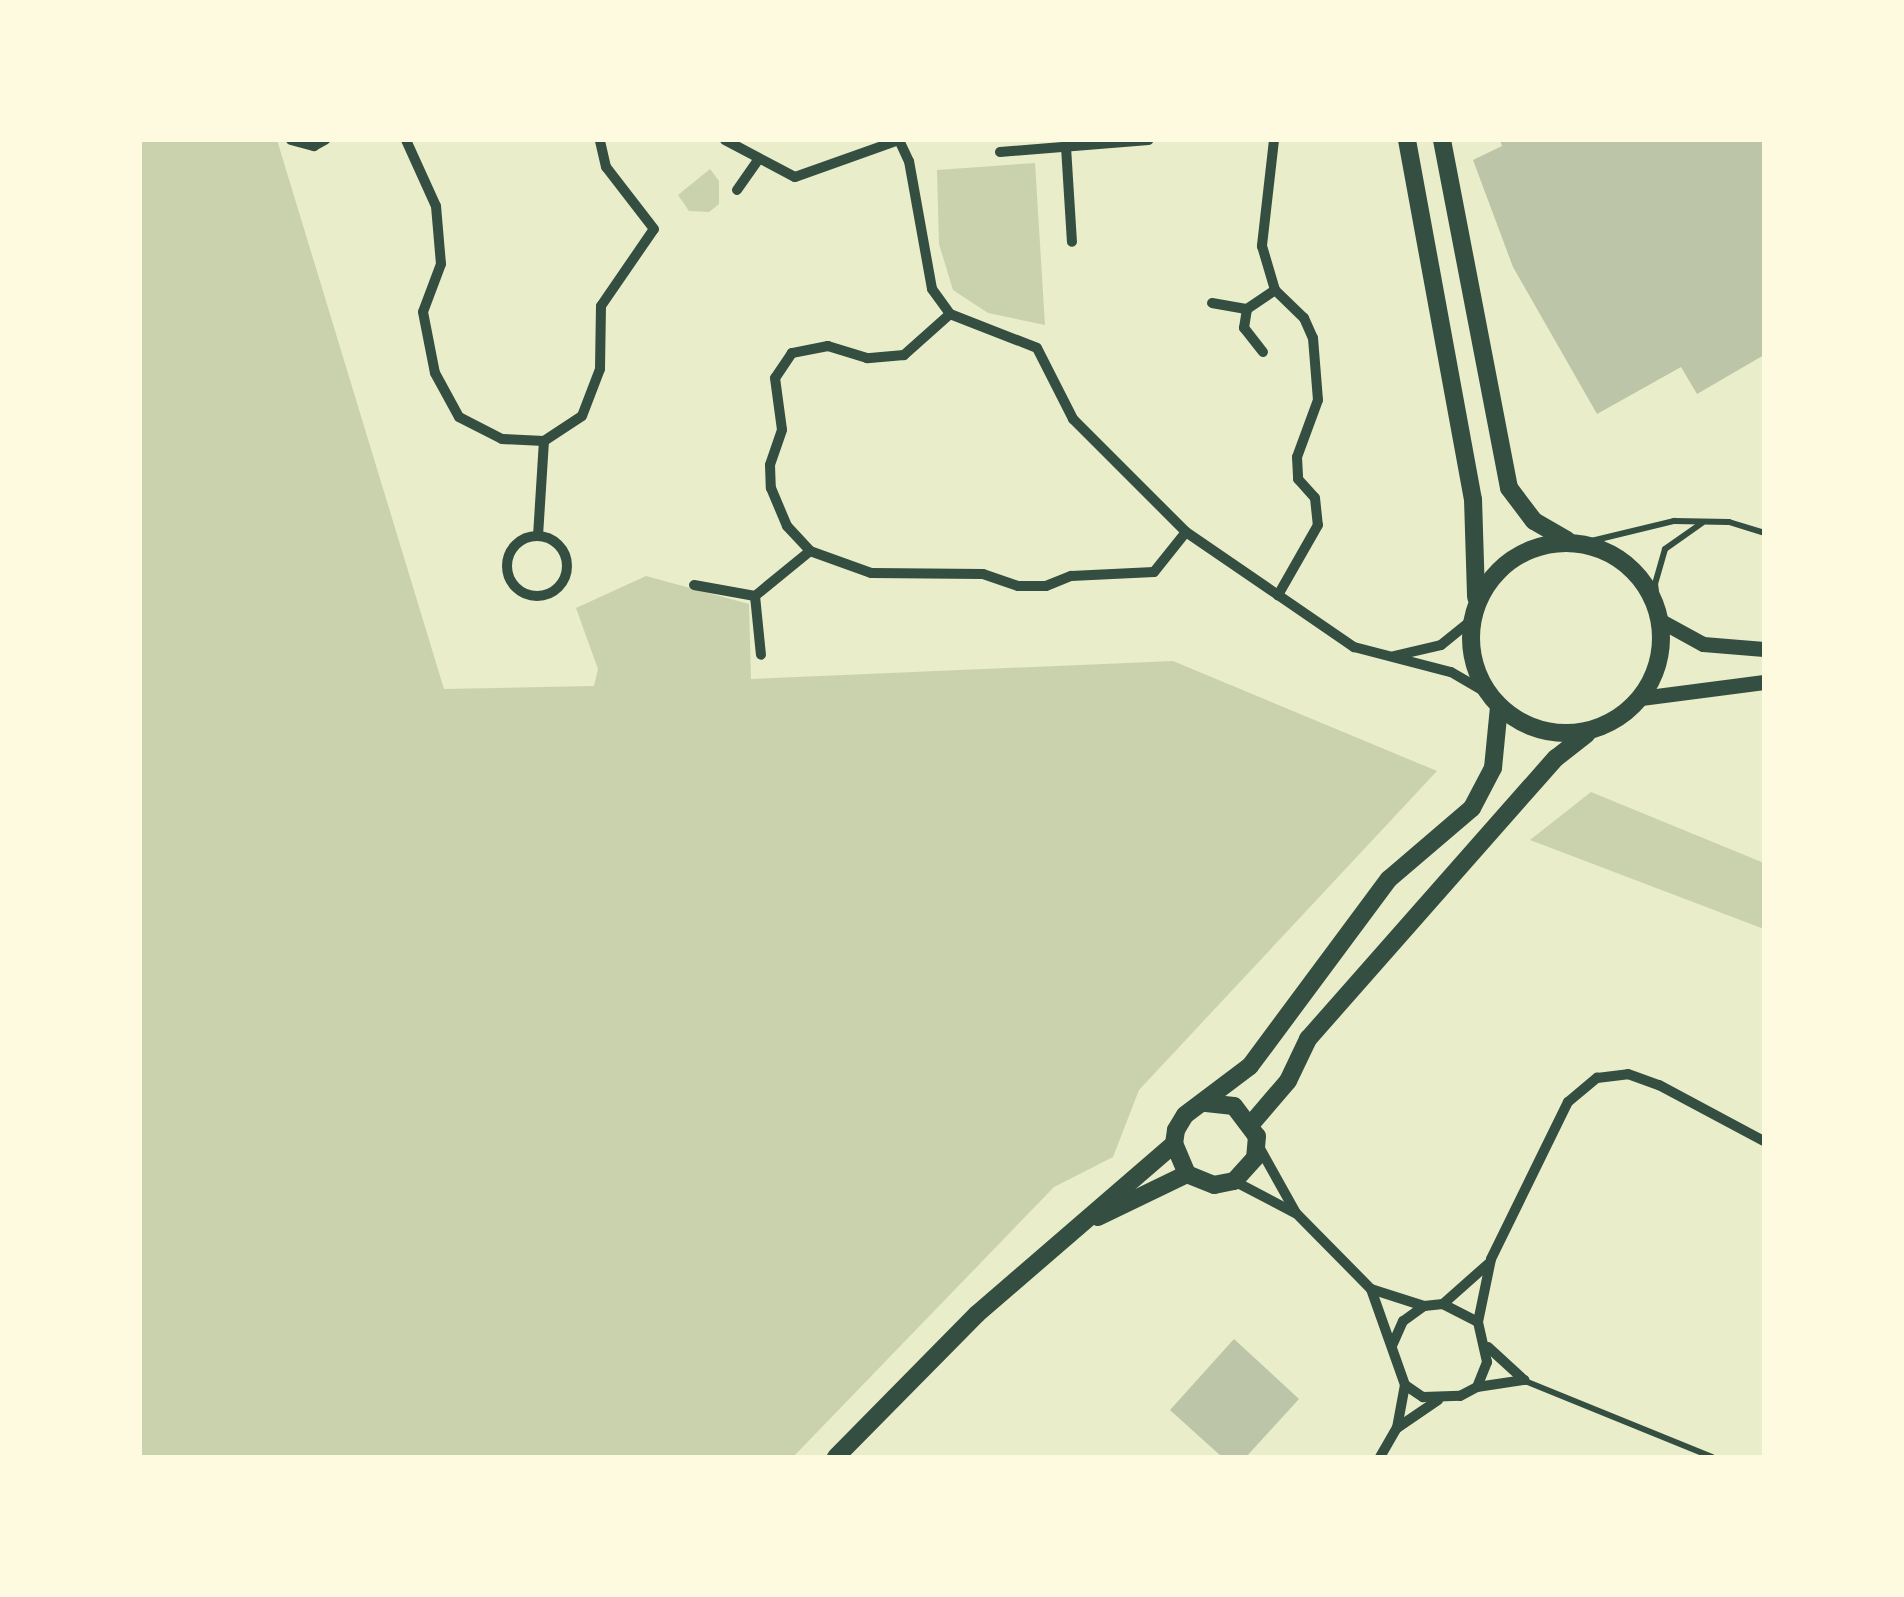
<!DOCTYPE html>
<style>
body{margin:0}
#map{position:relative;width:1904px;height:1597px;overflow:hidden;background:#e9edc9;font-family:Figtree,sans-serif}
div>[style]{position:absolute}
.green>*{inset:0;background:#cad2ad}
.building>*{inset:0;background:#bcc5a7}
.service>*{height:6px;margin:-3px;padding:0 3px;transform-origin:3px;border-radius:3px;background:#344e41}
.minor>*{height:10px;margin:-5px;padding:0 5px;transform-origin:5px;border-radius:5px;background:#344e41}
.minor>.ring{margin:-5px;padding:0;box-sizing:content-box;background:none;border:10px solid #344e41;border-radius:50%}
.tertiary>*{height:15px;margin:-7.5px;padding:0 7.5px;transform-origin:7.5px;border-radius:7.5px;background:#344e41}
.secondary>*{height:18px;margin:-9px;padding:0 9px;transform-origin:9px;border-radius:9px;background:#344e41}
.secondary>.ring{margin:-9px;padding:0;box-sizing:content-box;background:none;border:18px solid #344e41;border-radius:50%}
span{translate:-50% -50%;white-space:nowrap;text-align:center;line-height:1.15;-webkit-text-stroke:9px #fefae0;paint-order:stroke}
.frame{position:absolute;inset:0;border:142px solid #fefae0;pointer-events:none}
</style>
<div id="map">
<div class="green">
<div style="clip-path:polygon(140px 140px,277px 140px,444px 689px,594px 686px,598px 669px,576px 608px,646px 576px,749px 604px,751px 679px,1173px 661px,1437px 771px,1139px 1090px,1113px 1157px,1054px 1187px,793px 1457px,140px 1457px)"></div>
<div style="clip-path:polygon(1035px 163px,1045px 325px,988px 313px,953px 290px,939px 244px,937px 170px)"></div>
<div style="clip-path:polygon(710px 169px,719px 181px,719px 204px,709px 212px,689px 211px,678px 195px)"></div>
<div style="clip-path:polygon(1591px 792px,1764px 863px,1764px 929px,1530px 840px)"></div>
</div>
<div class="building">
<div style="clip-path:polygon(1500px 140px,1764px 140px,1764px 355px,1697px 394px,1681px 367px,1597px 414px,1513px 267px,1473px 160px,1502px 146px)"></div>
<div style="clip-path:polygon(1234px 1339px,1299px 1399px,1246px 1457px,1222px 1457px,1170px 1410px)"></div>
</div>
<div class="service">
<div style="left:1583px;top:543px;width:94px;rotate:-13.6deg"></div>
<div style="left:1674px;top:521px;width:55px;rotate:1deg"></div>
<div style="left:1729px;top:522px;width:37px;rotate:17deg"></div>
<div style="left:1658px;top:608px;width:24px;rotate:-97deg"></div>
<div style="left:1655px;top:584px;width:36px;rotate:-74deg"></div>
<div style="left:1665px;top:549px;width:45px;rotate:-35.1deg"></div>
<div style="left:1525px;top:1381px;width:202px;rotate:22.1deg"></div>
</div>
<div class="minor">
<div style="left:291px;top:140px;width:24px;rotate:15deg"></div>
<div style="left:314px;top:146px;width:13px;rotate:-29deg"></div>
<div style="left:406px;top:140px;width:72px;rotate:65.6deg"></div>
<div style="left:436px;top:206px;width:58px;rotate:85.1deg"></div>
<div style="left:441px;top:264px;width:51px;rotate:110.6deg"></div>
<div style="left:423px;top:312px;width:62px;rotate:78.9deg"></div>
<div style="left:435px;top:373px;width:50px;rotate:61.4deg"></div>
<div style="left:459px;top:417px;width:48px;rotate:27.1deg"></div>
<div style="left:502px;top:439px;width:42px;rotate:2.7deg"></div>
<div style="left:544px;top:441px;width:45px;rotate:-33.3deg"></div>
<div style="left:582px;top:416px;width:50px;rotate:-69deg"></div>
<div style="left:600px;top:369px;width:63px;rotate:-89.1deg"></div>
<div style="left:601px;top:306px;width:93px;rotate:-55.5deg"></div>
<div style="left:654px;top:229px;width:78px;rotate:-127.7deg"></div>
<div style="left:606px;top:167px;width:28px;rotate:-103deg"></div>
<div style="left:725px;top:140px;width:79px;rotate:27.9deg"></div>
<div style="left:795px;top:177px;width:110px;rotate:-19.6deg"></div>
<div style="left:899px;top:140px;width:23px;rotate:65deg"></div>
<div style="left:909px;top:161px;width:130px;rotate:79.8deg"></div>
<div style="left:932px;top:289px;width:31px;rotate:54deg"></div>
<div style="left:950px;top:314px;width:93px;rotate:21.3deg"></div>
<div style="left:1037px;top:348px;width:80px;rotate:63.1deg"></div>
<div style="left:1073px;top:419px;width:160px;rotate:45deg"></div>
<div style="left:1186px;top:532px;width:204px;rotate:34.4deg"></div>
<div style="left:1354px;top:647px;width:100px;rotate:14.5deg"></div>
<div style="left:1451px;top:672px;width:44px;rotate:30.1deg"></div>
<div style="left:1274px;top:140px;width:107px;rotate:96.5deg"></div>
<div style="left:1262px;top:246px;width:46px;rotate:73.5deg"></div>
<div style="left:1275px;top:290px;width:40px;rotate:44deg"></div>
<div style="left:1304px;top:318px;width:22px;rotate:66deg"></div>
<div style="left:1313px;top:338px;width:62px;rotate:85.4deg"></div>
<div style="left:1318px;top:400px;width:61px;rotate:110.2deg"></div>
<div style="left:1297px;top:457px;width:22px;rotate:87deg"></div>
<div style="left:1298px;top:479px;width:25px;rotate:48deg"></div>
<div style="left:1315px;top:498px;width:27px;rotate:84deg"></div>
<div style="left:1318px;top:525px;width:81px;rotate:119.7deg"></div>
<div style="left:1066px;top:147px;width:95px;rotate:86.4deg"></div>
<div style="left:1000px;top:152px;width:149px;rotate:-4.6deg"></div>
<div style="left:737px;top:190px;width:35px;rotate:-55deg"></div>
<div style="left:1212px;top:303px;width:36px;rotate:10deg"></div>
<div style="left:950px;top:314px;width:62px;rotate:138.3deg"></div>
<div style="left:904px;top:355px;width:37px;rotate:175deg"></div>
<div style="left:867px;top:358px;width:41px;rotate:-162.9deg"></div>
<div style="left:828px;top:346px;width:37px;rotate:169deg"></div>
<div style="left:792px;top:353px;width:30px;rotate:124deg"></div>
<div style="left:775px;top:378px;width:52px;rotate:82.3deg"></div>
<div style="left:782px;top:430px;width:37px;rotate:109deg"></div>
<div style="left:770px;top:465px;width:23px;rotate:88deg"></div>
<div style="left:771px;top:488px;width:41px;rotate:67.2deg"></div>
<div style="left:787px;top:526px;width:34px;rotate:47deg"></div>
<div style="left:810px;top:551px;width:65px;rotate:19.8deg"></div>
<div style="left:871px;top:573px;width:112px;rotate:0.5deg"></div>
<div style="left:983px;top:574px;width:37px;rotate:19deg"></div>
<div style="left:1018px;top:586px;width:28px"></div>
<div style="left:1046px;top:586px;width:27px;rotate:-22deg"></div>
<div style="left:1071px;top:576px;width:83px;rotate:-2.8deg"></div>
<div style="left:1154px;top:572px;width:51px;rotate:-51.3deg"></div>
<div style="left:1263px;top:352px;width:31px;rotate:-128deg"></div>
<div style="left:1244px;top:328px;width:19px;rotate:-81deg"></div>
<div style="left:1247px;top:309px;width:34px;rotate:-34deg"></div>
<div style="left:538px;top:536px;width:95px;rotate:-86.4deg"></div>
<div class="ring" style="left:507px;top:536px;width:50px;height:50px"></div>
<div style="left:694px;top:585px;width:62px;rotate:10.2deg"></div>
<div style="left:755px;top:596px;width:71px;rotate:-39.3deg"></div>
<div style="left:755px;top:596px;width:59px;rotate:84.2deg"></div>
<div style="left:1394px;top:656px;width:48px;rotate:-13.2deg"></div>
<div style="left:1441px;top:645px;width:38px;rotate:-39deg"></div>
<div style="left:1258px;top:1145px;width:78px;rotate:60.8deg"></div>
<div style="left:1296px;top:1213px;width:107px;rotate:45.4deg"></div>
<div style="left:1371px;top:1289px;width:102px;rotate:70.5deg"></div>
<div style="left:1405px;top:1385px;width:22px;rotate:34deg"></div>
<div style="left:1423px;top:1397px;width:37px;rotate:-2deg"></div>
<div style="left:1460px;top:1396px;width:19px;rotate:-28deg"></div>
<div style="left:1477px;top:1387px;width:27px;rotate:-68deg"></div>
<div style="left:1487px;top:1362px;width:41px;rotate:-102.7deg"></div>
<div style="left:1478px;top:1322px;width:39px;rotate:-153deg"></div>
<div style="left:1443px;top:1304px;width:19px;rotate:174deg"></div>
<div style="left:1424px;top:1306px;width:26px;rotate:144deg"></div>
<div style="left:1403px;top:1321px;width:27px;rotate:114deg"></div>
<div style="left:1234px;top:1181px;width:69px;rotate:27.7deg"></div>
<div style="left:1371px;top:1289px;width:56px;rotate:17.8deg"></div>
<div style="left:1443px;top:1304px;width:60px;rotate:-41.6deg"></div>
<div style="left:1478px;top:1322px;width:64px;rotate:-78.3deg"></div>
<div style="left:1491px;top:1259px;width:175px;rotate:-63.9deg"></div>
<div style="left:1568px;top:1102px;width:38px;rotate:-40deg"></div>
<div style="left:1597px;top:1078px;width:31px;rotate:-7deg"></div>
<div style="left:1628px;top:1074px;width:33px;rotate:20deg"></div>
<div style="left:1659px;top:1085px;width:119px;rotate:28.1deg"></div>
<div style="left:1488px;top:1347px;width:49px;rotate:42.5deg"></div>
<div style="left:1477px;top:1387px;width:48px;rotate:-8.5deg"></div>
<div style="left:1397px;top:1428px;width:50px;rotate:-34.3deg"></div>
<div style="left:1380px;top:1457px;width:34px;rotate:-60deg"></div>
<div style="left:1397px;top:1428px;width:44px;rotate:-79.5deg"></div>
</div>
<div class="tertiary">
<div style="left:1661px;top:621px;width:48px;rotate:28.7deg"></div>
<div style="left:1703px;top:644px;width:61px;rotate:4.7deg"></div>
<div style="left:1641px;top:698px;width:124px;rotate:-7.4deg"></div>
</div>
<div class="secondary">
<div style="left:1407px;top:140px;width:365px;rotate:79.6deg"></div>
<div style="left:1473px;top:499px;width:98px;rotate:88.2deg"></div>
<div style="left:1442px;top:140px;width:354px;rotate:79.1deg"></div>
<div style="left:1509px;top:488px;width:41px;rotate:52.9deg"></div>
<div style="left:1534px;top:521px;width:38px;rotate:30deg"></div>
<div class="ring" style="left:1471px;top:543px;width:172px;height:172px"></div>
<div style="left:1206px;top:1103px;width:28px;rotate:6deg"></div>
<div style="left:1234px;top:1106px;width:38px;rotate:53deg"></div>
<div style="left:1257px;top:1136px;width:22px;rotate:95deg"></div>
<div style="left:1255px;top:1158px;width:31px;rotate:132deg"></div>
<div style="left:1234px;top:1181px;width:20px;rotate:169deg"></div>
<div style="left:1214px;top:1185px;width:29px;rotate:-158deg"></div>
<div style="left:1187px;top:1174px;width:33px;rotate:-113deg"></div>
<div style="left:1174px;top:1144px;width:14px;rotate:-82deg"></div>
<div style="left:1176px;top:1130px;width:17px;rotate:-59deg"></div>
<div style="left:1185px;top:1115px;width:81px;rotate:-37deg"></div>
<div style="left:1250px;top:1066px;width:233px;rotate:-53.4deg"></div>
<div style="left:1389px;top:879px;width:109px;rotate:-40.5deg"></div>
<div style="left:1472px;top:808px;width:45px;rotate:-62.3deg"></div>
<div style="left:1493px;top:768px;width:61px;rotate:-84.4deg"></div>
<div style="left:1252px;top:1123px;width:55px;rotate:-49.4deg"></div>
<div style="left:1288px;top:1081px;width:47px;rotate:-64.5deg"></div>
<div style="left:1308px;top:1039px;width:375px;rotate:-48.6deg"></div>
<div style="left:1556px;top:758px;width:39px;rotate:-38deg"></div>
<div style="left:1098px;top:1217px;width:99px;rotate:-25.8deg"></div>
<div style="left:836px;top:1457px;width:201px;rotate:-45.4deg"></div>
<div style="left:977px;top:1314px;width:260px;rotate:-40.8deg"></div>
</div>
<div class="frame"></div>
</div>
